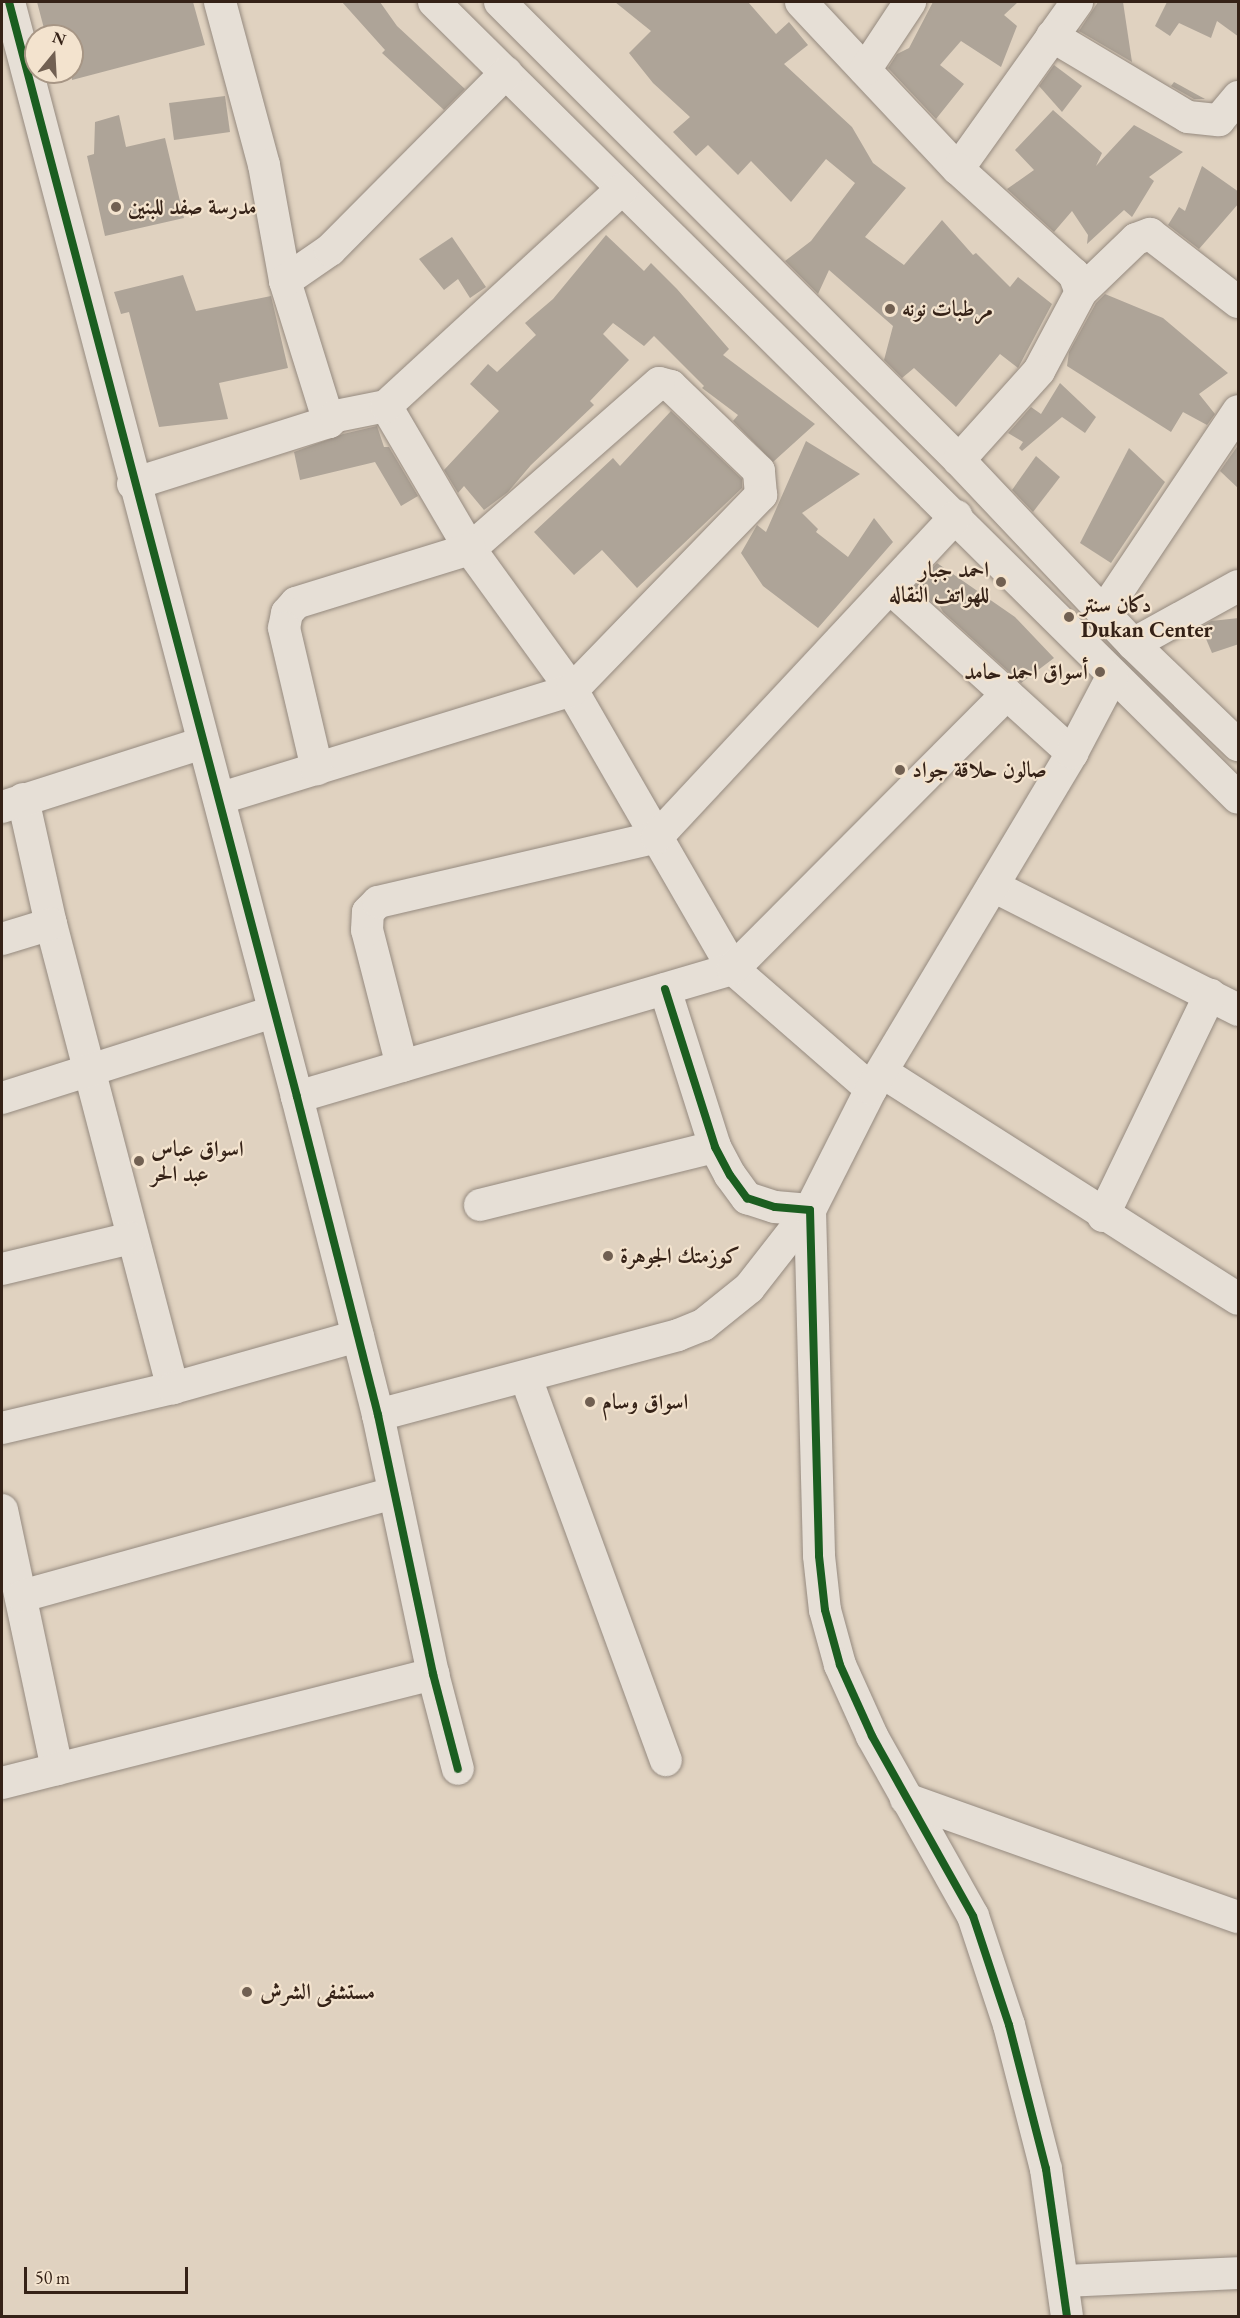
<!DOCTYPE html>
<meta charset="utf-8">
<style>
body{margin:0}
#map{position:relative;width:1240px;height:2318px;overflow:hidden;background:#e0d2c0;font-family:"EB Garamond",Amiri,serif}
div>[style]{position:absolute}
.building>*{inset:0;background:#aea498}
.roads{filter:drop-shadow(0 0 2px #958a7f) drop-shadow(0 0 2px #958a7f)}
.minor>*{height:32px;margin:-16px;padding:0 16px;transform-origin:16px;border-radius:16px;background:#e6dfd6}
.cycleway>*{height:8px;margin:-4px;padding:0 4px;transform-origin:4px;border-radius:4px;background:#1b5e20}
.dots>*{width:16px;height:16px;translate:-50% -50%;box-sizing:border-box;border:3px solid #f3e3ce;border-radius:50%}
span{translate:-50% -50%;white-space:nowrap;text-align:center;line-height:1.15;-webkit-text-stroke:4.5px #f3e3ce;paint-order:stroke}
.poi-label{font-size:22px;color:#352217;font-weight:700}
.left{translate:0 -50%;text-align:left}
.right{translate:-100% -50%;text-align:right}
.frame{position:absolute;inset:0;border:3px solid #352217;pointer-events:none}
.north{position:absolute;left:24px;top:24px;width:60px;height:60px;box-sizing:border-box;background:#f3e3ce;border:2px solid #a79685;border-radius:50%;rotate:18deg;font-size:16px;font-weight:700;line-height:24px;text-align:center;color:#352217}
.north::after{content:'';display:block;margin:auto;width:21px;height:27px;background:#716052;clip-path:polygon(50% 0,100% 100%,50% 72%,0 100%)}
.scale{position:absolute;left:24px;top:2267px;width:164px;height:27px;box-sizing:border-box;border:3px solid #352217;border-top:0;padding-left:8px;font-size:18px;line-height:21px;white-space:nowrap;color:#352217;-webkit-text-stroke:4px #f3e3ce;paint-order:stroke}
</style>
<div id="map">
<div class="building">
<div style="clip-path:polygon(37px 2px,193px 2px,205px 45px,72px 80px,72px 36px,46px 36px)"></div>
<div style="clip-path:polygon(342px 2px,380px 2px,397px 26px,465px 89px,444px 110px,382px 53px,385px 50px)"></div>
<div style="clip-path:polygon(615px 2px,748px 2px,776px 34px,789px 22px,808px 45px,784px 64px,852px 127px,873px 163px,906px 188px,865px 237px,904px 265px,942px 220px,973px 255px,976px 253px,1010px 287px,1018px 277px,1052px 304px,1018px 368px,1000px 354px,956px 407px,914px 368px,902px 378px,884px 360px,893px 326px,829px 270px,818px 294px,785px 261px,811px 241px,855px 183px,826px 159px,791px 202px,751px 161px,738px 175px,708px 145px,696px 156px,673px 132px,690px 117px,653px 83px,629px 53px,651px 31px)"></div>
<div style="clip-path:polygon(933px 2px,1018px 2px,1004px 15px,1017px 26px,1001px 67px,961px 41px,940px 65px,964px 84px,936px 119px,888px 68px,897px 54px,909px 48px)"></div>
<div style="clip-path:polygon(1098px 2px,1123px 2px,1132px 62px,1079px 31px)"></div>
<div style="clip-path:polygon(1167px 2px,1239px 2px,1239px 37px,1217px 21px,1211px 38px,1179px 23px,1170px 36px,1155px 26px)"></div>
<div style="clip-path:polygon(1054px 65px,1082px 86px,1062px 112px,1039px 86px)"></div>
<div style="clip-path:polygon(1174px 82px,1205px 99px,1194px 99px,1171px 86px)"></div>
<div style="clip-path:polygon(225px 96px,230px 132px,174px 140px,169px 103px)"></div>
<div style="clip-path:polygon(1053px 110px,1102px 153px,1096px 166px,1134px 125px,1183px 152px,1149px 177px,1154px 181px,1132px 217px,1124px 210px,1087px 244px,1088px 235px,1072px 211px,1054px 232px,1007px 189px,1034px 170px,1015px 150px)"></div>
<div style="clip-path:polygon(119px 115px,126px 147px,165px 138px,184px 218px,105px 236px,87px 156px,94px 154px,95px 122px)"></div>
<div style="clip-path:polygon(1202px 166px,1239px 192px,1239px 203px,1199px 249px,1168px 225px,1179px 207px,1185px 211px)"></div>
<div style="clip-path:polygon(606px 235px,644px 271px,651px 263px,677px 289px,729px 349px,723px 355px,815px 424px,773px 462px,733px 421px,738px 415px,702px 388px,704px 386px,654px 336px,644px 346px,613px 323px,603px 334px,629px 360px,590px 401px,594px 405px,531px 465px,508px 492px,484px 510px,464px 486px,458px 493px,444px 470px,499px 411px,470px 384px,488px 364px,497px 372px,536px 335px,525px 323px,553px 299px)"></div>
<div style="clip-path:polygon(452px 237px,486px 287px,470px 298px,458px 279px,444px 290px,419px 259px)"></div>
<div style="clip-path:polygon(183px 275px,196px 311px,271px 296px,288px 368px,219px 383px,228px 419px,159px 427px,129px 312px,121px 314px,114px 292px)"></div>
<div style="clip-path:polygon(1105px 294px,1163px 318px,1228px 373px,1199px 394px,1215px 414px,1207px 425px,1183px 412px,1171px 432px,1067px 366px,1069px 352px,1096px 303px)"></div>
<div style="clip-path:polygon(1060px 383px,1096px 417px,1085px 433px,1062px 417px,1022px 451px,1019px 448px,1023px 442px,1008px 433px,1031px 407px,1041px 414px)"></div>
<div style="clip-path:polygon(671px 411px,742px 479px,742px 488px,637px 588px,602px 550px,574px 575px,534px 532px,613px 458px,620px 466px)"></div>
<div style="clip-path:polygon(377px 426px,384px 447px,389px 447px,418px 496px,401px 506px,375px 462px,300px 480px,294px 452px,343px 434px)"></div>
<div style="clip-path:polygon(806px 441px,860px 474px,802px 513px,818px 529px,816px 532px,848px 557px,874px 518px,893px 542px,818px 628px,763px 586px,741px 553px,757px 525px,766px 532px)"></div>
<div style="clip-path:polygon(1239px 444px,1239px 489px,1220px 471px)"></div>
<div style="clip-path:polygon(1129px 448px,1165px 482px,1111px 563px,1080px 543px)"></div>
<div style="clip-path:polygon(1036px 456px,1060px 477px,1033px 512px,1012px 490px)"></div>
<div style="clip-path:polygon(937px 563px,1015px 617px,1054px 658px,1021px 683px,943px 612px,935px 598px,932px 602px,915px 586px)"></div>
<div style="clip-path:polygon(1239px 618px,1239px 644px,1212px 653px,1201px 627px,1211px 621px)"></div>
</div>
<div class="roads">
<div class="minor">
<div style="left:9px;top:2px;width:1132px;rotate:75.26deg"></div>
<div style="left:297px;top:1097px;width:328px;rotate:75.7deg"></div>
<div style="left:378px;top:1415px;width:265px;rotate:78deg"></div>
<div style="left:433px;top:1674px;width:98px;rotate:75.3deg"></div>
<div style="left:220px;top:2px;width:169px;rotate:74.9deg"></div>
<div style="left:264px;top:165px;width:118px;rotate:79.7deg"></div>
<div style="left:285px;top:281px;width:148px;rotate:72.7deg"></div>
<div style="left:434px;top:2px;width:1131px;rotate:44.71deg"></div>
<div style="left:500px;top:2px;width:648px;rotate:44.94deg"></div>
<div style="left:959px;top:460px;width:253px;rotate:46.6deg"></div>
<div style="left:1133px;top:644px;width:146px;rotate:43.9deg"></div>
<div style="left:801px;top:2px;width:229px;rotate:46.8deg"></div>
<div style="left:958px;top:169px;width:205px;rotate:-54.5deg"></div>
<div style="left:1052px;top:36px;width:158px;rotate:30.8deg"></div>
<div style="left:1188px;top:117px;width:31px;rotate:6deg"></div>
<div style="left:1219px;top:120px;width:30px;rotate:-50deg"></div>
<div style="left:865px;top:70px;width:82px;rotate:-56.5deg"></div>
<div style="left:958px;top:169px;width:156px;rotate:42.2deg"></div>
<div style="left:1074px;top:274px;width:19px;rotate:69deg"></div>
<div style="left:1081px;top:292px;width:89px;rotate:118deg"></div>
<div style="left:1039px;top:371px;width:120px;rotate:132deg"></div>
<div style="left:285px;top:281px;width:55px;rotate:-34.6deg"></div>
<div style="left:330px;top:250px;width:250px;rotate:-45.2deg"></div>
<div style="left:1081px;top:292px;width:76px;rotate:-43.9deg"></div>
<div style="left:1136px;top:239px;width:15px;rotate:-20deg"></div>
<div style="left:1150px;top:234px;width:111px;rotate:37.7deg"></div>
<div style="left:386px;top:406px;width:166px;rotate:59.6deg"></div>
<div style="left:470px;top:549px;width:174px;rotate:54.1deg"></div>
<div style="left:572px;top:690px;width:322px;rotate:60deg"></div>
<div style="left:733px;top:969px;width:183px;rotate:41deg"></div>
<div style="left:133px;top:484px;width:206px;rotate:-17.6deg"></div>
<div style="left:329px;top:422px;width:9px;rotate:-41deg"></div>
<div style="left:336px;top:416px;width:51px;rotate:-11.3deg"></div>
<div style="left:386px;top:406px;width:321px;rotate:-42.6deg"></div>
<div style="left:890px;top:588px;width:246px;rotate:42.2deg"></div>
<div style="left:1103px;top:613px;width:243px;rotate:-56.2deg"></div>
<div style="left:1133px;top:644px;width:120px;rotate:-28.9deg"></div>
<div style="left:221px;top:798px;width:367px;rotate:-17.1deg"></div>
<div style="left:572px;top:690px;width:272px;rotate:-45.9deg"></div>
<div style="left:761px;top:495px;width:24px;rotate:-95deg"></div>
<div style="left:759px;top:471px;width:122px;rotate:-136deg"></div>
<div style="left:671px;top:386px;width:12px;rotate:-166deg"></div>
<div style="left:659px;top:383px;width:252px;rotate:138.7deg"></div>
<div style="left:470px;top:549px;width:182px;rotate:162.8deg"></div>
<div style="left:296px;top:603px;width:13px;rotate:132deg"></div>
<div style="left:287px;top:613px;width:15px;rotate:101deg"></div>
<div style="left:284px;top:628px;width:145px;rotate:76.8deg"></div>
<div style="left:23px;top:799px;width:128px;rotate:77.4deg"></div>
<div style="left:51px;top:924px;width:480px;rotate:75.3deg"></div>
<div style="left:2px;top:807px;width:211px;rotate:-17.7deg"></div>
<div style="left:993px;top:886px;width:275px;rotate:26.8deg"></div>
<div style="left:2px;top:939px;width:51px;rotate:-17deg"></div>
<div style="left:665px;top:989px;width:166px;rotate:72.4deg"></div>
<div style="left:715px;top:1147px;width:32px;rotate:62deg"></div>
<div style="left:730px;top:1175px;width:29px;rotate:54deg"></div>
<div style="left:747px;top:1198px;width:29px;rotate:18deg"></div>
<div style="left:775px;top:1207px;width:35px;rotate:5deg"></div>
<div style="left:810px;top:1210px;width:346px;rotate:88.5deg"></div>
<div style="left:819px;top:1556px;width:54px;rotate:83.7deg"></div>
<div style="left:825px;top:1610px;width:57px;rotate:74.7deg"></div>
<div style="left:840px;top:1665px;width:78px;rotate:65.7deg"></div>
<div style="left:872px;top:1736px;width:206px;rotate:60.7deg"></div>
<div style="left:973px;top:1916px;width:115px;rotate:71.7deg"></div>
<div style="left:1009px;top:2025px;width:149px;rotate:75.6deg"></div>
<div style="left:1046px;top:2169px;width:148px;rotate:81.9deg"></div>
<div style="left:402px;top:1066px;width:140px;rotate:-104.4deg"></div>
<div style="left:367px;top:930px;width:18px;rotate:-87deg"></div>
<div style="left:368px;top:912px;width:14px;rotate:-45deg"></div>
<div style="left:378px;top:902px;width:286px;rotate:-13.1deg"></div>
<div style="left:657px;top:837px;width:439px;rotate:-47deg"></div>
<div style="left:882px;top:1072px;width:422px;rotate:32.5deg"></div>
<div style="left:297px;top:1097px;width:454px;rotate:-16.4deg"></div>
<div style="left:733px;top:969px;width:388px;rotate:-45.1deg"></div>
<div style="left:2px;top:1098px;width:284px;rotate:-17.6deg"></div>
<div style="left:480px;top:1205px;width:242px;rotate:-13.9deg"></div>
<div style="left:1103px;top:1216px;width:246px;rotate:-64.2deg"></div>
<div style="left:2px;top:1269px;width:133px;rotate:-13.5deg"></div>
<div style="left:526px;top:1378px;width:407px;rotate:69.9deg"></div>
<div style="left:378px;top:1415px;width:310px;rotate:-14.9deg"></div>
<div style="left:678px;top:1335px;width:27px;rotate:-22deg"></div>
<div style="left:703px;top:1325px;width:59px;rotate:-38.8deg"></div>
<div style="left:749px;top:1288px;width:99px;rotate:-52deg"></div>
<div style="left:810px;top:1210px;width:136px;rotate:-63.2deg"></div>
<div style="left:871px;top:1089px;width:392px;rotate:-59.1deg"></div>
<div style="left:1072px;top:753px;width:86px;rotate:-62.2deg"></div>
<div style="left:2px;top:1428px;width:176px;rotate:-13.2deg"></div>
<div style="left:173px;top:1388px;width:192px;rotate:-15.7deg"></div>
<div style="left:2px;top:1510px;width:265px;rotate:78deg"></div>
<div style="left:22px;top:1596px;width:386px;rotate:-15.5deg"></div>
<div style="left:2px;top:1783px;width:445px;rotate:-14.2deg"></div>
<div style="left:906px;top:1799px;width:352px;rotate:19.6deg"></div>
<div style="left:1064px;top:2281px;width:174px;rotate:-2.6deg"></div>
</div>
</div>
<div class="cycleway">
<div style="left:9px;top:2px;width:1132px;rotate:75.26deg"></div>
<div style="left:297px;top:1097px;width:328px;rotate:75.7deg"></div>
<div style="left:378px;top:1415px;width:265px;rotate:78deg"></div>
<div style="left:433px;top:1674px;width:98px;rotate:75.3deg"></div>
<div style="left:665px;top:989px;width:166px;rotate:72.4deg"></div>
<div style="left:715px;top:1147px;width:32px;rotate:62deg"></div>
<div style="left:730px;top:1175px;width:29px;rotate:54deg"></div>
<div style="left:747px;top:1198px;width:29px;rotate:18deg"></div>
<div style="left:775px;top:1207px;width:35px;rotate:5deg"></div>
<div style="left:810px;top:1210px;width:346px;rotate:88.5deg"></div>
<div style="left:819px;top:1556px;width:54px;rotate:83.7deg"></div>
<div style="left:825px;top:1610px;width:57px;rotate:74.7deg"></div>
<div style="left:840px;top:1665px;width:78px;rotate:65.7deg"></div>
<div style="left:872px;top:1736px;width:206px;rotate:60.7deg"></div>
<div style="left:973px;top:1916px;width:115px;rotate:71.7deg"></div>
<div style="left:1009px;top:2025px;width:149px;rotate:75.6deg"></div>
<div style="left:1046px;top:2169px;width:148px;rotate:81.9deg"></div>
</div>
<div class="dots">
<div style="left:116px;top:207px;background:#716052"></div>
<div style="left:890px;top:309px;background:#716052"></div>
<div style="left:1001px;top:582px;background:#716052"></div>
<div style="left:1069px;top:617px;background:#716052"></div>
<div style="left:1100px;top:672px;background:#716052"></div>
<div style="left:900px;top:770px;background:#716052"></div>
<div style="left:139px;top:1161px;background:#716052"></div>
<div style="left:608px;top:1256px;background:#716052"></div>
<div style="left:590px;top:1402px;background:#716052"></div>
<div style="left:247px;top:1992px;background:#716052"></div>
</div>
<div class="poi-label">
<span class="left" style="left:128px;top:207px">مدرسة صفد للبنين</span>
<span class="left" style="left:902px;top:309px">مرطبات نونه</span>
<span class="right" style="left:989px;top:582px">احمد جبار<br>للهواتف النقاله</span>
<span class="left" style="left:1081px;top:617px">دكان سنتر<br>Dukan Center</span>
<span class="right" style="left:1088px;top:672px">أسواق احمد حامد</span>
<span class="left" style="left:912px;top:770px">صالون حلاقة جواد</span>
<span class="left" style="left:151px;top:1161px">اسواق عباس<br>عبد الحر</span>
<span class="left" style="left:620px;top:1256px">كوزمتك الجوهرة</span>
<span class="left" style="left:602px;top:1402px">اسواق وسام</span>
<span class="left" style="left:260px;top:1992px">مستشفى الشرش</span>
</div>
<div class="frame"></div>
<div class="north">N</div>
<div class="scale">50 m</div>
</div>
